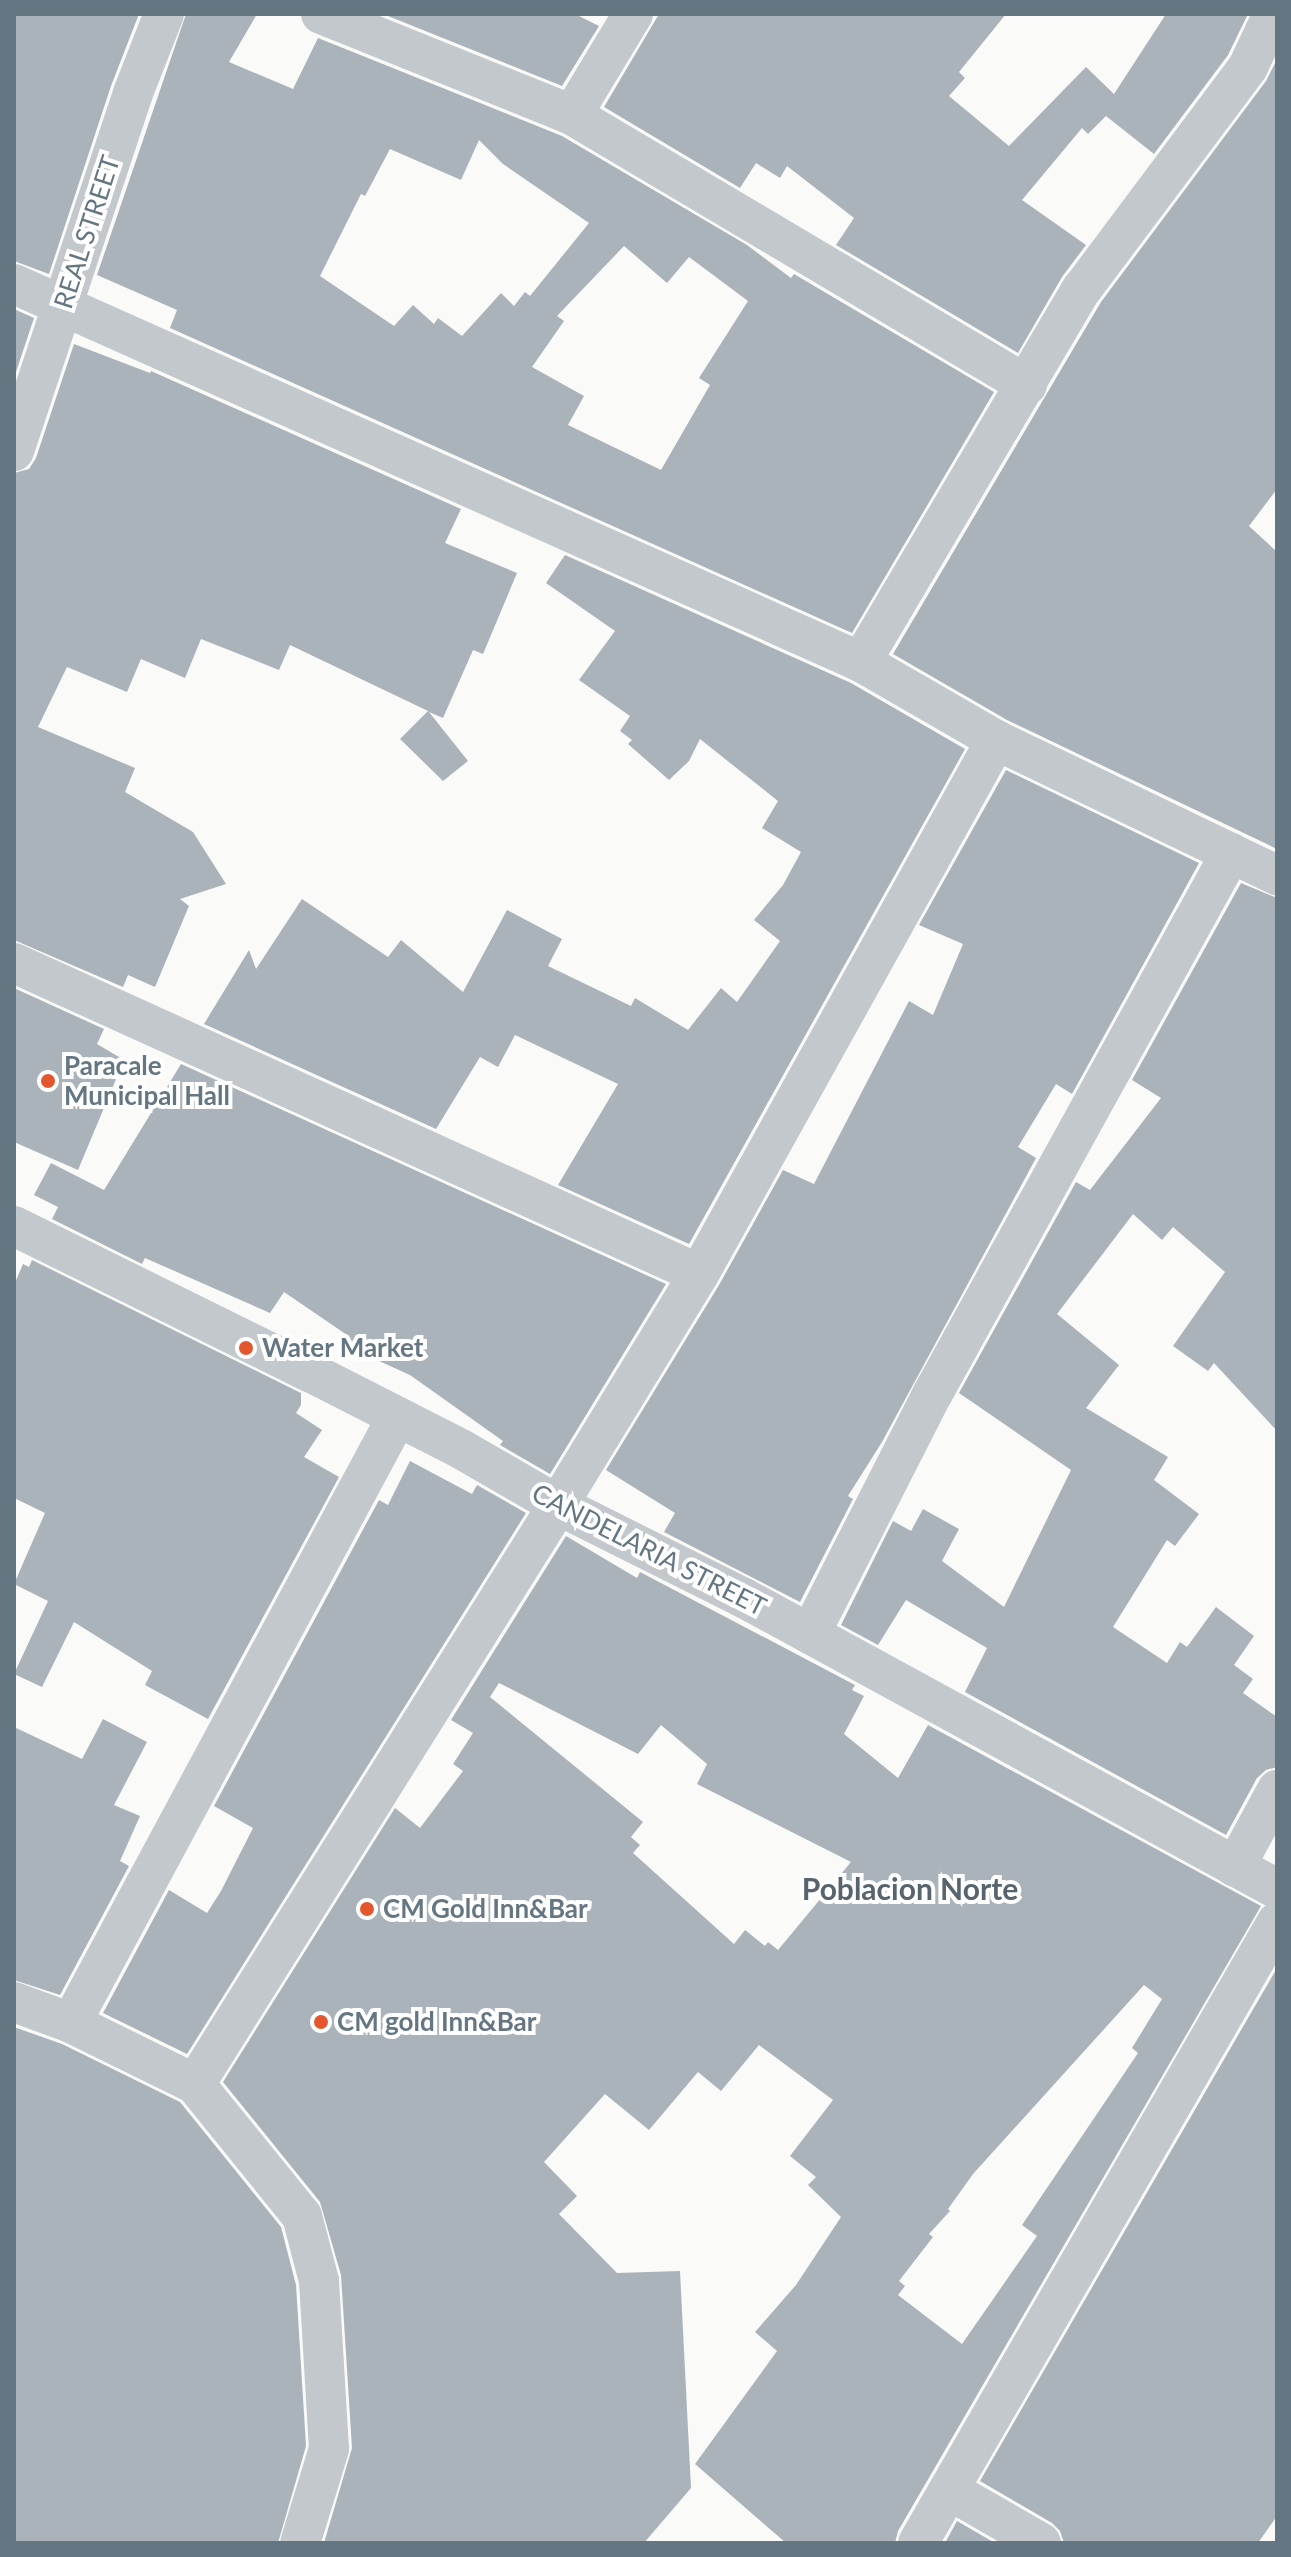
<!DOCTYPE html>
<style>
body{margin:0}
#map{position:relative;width:1291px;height:2557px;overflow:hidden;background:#fafaf8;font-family:Lato,sans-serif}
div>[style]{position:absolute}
.building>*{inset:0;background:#aab3b9}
.street>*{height:40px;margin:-20px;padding:0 20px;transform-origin:20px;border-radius:20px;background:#c3c8cc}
.dots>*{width:22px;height:22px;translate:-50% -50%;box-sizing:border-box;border:4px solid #fff;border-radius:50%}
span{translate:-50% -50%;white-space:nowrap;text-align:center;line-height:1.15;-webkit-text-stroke:8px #fff;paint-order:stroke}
.street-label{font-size:26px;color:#657683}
.poi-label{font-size:26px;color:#657683;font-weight:700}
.left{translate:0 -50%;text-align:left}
.quarter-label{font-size:30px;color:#57646e;font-weight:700}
.frame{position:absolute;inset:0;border:16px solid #657683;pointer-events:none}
</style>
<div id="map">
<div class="building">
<div style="clip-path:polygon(14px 14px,139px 14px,111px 86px,49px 274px,14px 261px)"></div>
<div style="clip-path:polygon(evenodd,186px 14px,257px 14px,229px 62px,293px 89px,318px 38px,562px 136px,747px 245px,791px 278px,794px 274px,994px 392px,852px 633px,170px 328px,177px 310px,97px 275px,186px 14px,479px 140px,503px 164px,589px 223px,530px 296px,525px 292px,514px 306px,501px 293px,462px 336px,438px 318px,434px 324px,413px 305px,394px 326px,320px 276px,361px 194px,365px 196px,390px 149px,461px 180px,479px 140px,186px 14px,624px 246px,667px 283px,689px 257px,748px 301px,699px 378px,710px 385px,661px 470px,568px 425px,584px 396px,532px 367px,564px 321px,557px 316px,624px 246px)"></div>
<div style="clip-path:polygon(383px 14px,575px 14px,599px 26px,562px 86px)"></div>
<div style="clip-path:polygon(659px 14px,1006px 14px,959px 72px,965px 78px,949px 96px,1009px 146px,1086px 67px,1114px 94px,1166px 14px,1248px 14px,1228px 55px,1154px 154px,1106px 116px,1088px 134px,1082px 128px,1022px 200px,1086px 245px,1062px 277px,1018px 353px,836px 245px,854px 218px,787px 166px,780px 178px,756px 163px,740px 188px,604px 107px)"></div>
<div style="clip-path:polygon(1277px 59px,1277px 489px,1249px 526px,1277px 552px,1277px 849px,1007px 720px,893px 654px,1101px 302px,1266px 81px)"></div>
<div style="clip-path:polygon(14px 309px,34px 318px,14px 378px)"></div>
<div style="clip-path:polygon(74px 344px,150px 373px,151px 371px,461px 509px,445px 543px,517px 573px,483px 654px,473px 650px,443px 718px,429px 712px,468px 761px,443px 781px,400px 739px,428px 711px,290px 645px,279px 670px,201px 639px,185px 678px,141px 659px,127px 692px,67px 667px,38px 727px,135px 768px,125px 792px,193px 832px,226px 884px,180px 899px,189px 906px,155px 987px,128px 975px,123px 987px,14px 940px,14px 473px,29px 469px,36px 458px)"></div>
<div style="clip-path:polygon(565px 555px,851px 683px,965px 749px,689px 1244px,558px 1185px,618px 1084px,515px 1035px,498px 1067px,480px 1057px,436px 1129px,204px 1024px,249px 950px,256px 969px,302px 899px,388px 957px,401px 940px,463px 992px,507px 910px,562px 939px,548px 966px,631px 1006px,635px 998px,688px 1030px,721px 988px,737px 1002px,780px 941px,754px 920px,783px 885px,801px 852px,762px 828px,778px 801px,700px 739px,689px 761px,669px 780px,628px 744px,632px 740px,620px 731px,630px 716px,579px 680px,615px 631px,546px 583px)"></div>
<div style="clip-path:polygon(1006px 770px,1199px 863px,1072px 1094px,1056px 1084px,1018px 1147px,1036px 1158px,882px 1442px,848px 1496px,853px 1499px,800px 1602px,664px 1532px,675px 1513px,606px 1470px,719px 1285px,783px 1170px,814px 1184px,909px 1001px,933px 1015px,963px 944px,919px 925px)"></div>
<div style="clip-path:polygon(1241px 883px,1277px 898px,1277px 1431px,1214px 1363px,1208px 1371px,1173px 1346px,1225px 1272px,1173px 1227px,1162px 1240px,1133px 1214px,1057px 1314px,1119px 1365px,1086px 1408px,1168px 1457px,1154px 1480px,1199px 1514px,1175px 1546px,1167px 1540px,1113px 1627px,1167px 1663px,1180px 1642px,1187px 1647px,1216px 1607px,1254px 1636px,1234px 1665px,1253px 1679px,1243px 1693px,1277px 1717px,1277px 1767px,1266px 1770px,1257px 1778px,1226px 1835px,965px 1692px,987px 1648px,906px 1600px,878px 1645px,841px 1625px,893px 1521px,911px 1531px,923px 1509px,959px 1529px,942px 1561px,1004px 1607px,1071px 1470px,959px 1393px,1076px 1182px,1090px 1190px,1161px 1098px,1132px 1080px)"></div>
<div style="clip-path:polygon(14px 988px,104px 1029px,97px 1044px,124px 1060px,78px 1170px,14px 1142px)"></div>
<div style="clip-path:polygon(181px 1064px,666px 1284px,550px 1474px,500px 1445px,503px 1441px,410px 1375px,346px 1346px,350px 1337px,284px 1292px,270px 1313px,145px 1258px,142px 1264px,52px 1219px,58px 1207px,34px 1195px,51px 1163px,104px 1190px)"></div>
<div style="clip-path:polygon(32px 1260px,301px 1393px,301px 1405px,296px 1413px,322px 1430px,304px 1457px,339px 1477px,208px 1719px,145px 1685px,152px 1671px,74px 1622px,42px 1687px,14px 1674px,48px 1601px,14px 1584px,45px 1513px,14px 1498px,14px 1285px,23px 1264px,29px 1267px)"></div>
<div style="clip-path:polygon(410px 1461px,472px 1494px,477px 1485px,526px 1513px,187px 2054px,103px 2013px,169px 1890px,207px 1913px,221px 1891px,253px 1828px,214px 1806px,379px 1500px,388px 1505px)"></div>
<div style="clip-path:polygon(evenodd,566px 1536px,637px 1578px,640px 1572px,855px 1685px,852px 1690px,864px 1696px,844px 1734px,898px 1778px,928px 1725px,1261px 1906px,898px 2531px,895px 2543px,786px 2543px,695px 2464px,777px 2351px,755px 2332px,796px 2285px,841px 2217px,808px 2185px,816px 2177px,790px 2156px,833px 2100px,759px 2045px,721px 2091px,698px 2072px,649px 2130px,605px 2094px,544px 2162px,577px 2196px,559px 2214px,617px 2273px,680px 2271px,691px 2488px,644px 2543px,324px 2543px,352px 2448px,341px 2275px,320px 2202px,223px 2082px,395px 1808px,420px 1828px,463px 1771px,453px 1764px,473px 1733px,451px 1720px,566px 1536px,499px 1683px,638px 1754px,661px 1725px,707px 1764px,697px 1784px,851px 1862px,778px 1950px,768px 1942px,765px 1946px,745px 1930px,734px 1944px,633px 1853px,640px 1845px,631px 1837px,643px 1822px,490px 1697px,499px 1683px,566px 1536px,1144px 1985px,1162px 1999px,1132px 2048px,1138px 2053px,1022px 2225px,1037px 2236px,962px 2344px,898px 2295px,905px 2286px,899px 2281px,933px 2237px,929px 2234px,950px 2211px,948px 2209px,973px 2174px,1144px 1985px)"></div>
<div style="clip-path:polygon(103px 1719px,147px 1742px,114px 1805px,140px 1816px,120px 1861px,129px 1866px,60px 1995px,14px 1980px,14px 1727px,82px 1759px)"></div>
<div style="clip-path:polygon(1277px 1968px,1277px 2516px,1258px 2543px,1064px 2543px,1060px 2531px,1052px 2523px,980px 2481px)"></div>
<div style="clip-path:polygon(14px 2027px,62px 2044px,180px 2102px,281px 2227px,296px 2285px,306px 2446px,278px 2543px,14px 2543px)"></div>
<div style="clip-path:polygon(957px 2521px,995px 2543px,945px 2543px)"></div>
</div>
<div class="street">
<div style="left:321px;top:14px;width:271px;rotate:21.9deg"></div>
<div style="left:633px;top:14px;width:118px;rotate:121.1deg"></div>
<div style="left:572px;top:115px;width:529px;rotate:30.69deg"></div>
<div style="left:14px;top:284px;width:928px;rotate:24.05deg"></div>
<div style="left:861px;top:662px;width:156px;rotate:30deg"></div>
<div style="left:996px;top:740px;width:312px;rotate:25.7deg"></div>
<div style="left:14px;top:451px;width:377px;rotate:-71.6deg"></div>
<div style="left:133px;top:93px;width:85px;rotate:-68.6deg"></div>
<div style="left:861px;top:662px;width:434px;rotate:-59.4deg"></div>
<div style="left:1082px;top:289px;width:277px;rotate:-53.2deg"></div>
<div style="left:1248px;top:67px;width:59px;rotate:-64.7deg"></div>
<div style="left:14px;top:963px;width:752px;rotate:24.42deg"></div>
<div style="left:14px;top:1226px;width:330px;rotate:26.3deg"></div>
<div style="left:310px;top:1372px;width:169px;rotate:27deg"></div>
<div style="left:461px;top:1449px;width:112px;rotate:30deg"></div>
<div style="left:558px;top:1505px;width:208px;rotate:26.6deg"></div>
<div style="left:744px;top:1598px;width:607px;rotate:28.63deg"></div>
<div style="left:810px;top:1634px;width:271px;rotate:-63deg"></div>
<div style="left:933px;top:1393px;width:617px;rotate:-61.11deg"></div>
<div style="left:1235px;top:1867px;width:88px;rotate:-61.4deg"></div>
<div style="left:14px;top:2002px;width:61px;rotate:20.2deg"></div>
<div style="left:71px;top:2023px;width:138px;rotate:26.2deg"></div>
<div style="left:195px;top:2084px;width:170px;rotate:51deg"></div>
<div style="left:302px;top:2216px;width:67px;rotate:75.3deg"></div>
<div style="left:319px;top:2281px;width:168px;rotate:86.6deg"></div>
<div style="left:329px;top:2449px;width:98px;rotate:107.1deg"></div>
<div style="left:71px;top:2023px;width:688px;rotate:-61.72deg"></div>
<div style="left:195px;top:2084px;width:683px;rotate:-57.91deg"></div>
<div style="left:558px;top:1505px;width:271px;rotate:-58.6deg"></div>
<div style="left:699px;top:1274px;width:611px;rotate:-60.92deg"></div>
<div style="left:949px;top:2490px;width:106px;rotate:29.9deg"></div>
<div style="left:918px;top:2543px;width:717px;rotate:-59.97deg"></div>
</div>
<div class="dots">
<div style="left:48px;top:1081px;background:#e4572e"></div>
<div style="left:246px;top:1348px;background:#e4572e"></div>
<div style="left:367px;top:1909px;background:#e4572e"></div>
<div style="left:321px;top:2022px;background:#e4572e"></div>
</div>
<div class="street-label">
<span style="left:87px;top:232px;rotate:-72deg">REAL STREET</span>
<span style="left:649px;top:1550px;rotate:27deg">CANDELARIA STREET</span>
</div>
<div class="poi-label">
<span class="left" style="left:64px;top:1081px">Paracale<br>Municipal Hall</span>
<span class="left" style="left:262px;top:1348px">Water Market</span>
<span class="left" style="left:383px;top:1909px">CM Gold Inn&amp;Bar</span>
<span class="left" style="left:337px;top:2022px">CM gold Inn&amp;Bar</span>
</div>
<div class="quarter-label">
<span style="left:910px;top:1888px">Poblacion Norte</span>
</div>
<div class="frame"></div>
</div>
